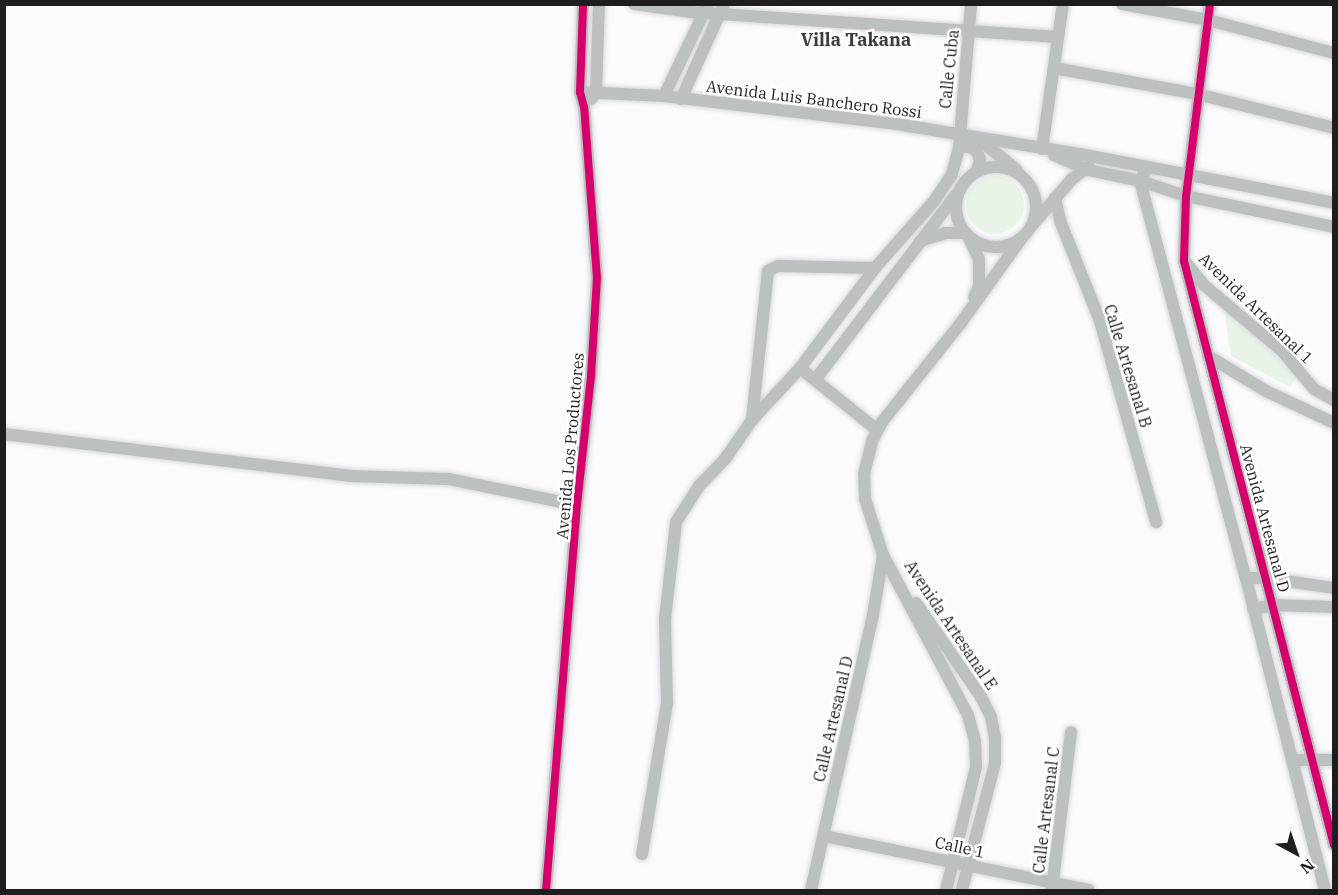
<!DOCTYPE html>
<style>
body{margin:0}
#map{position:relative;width:1338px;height:895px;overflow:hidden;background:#fbfbfe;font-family:"IBM Plex Serif",serif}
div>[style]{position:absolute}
.green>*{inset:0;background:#e8f4e8}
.round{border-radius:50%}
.roads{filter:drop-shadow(0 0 2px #d8d8da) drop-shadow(0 0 2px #d8d8da)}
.minor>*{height:12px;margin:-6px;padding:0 6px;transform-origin:6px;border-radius:6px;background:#bcc0be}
.minor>.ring{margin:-6px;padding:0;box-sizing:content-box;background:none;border:12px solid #bcc0be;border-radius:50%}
.cycleway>*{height:8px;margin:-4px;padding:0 4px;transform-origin:4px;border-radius:4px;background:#d6006c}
span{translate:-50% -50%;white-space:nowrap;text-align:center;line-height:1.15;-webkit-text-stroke:5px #fff;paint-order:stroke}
.street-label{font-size:16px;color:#1e1e21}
.neighbourhood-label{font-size:18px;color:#3c3c42;font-weight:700}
.frame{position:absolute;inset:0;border:6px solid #1e1e21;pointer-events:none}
.north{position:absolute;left:1266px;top:823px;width:60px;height:60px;-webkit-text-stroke:4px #fff;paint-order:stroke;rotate:140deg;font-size:16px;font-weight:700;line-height:24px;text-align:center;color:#1e1e21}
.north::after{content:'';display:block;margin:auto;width:21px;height:27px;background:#1e1e21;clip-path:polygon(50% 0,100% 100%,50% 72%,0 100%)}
</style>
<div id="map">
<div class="green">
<div class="round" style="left:966px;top:176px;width:58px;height:58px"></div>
<div style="clip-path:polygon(1224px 309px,1297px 376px,1290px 387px,1231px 356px)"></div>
</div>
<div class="roads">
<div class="minor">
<div style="left:634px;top:4px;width:58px;rotate:8deg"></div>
<div style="left:691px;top:12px;width:368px;rotate:3.9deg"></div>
<div style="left:1122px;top:4px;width:87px;rotate:10.5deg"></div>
<div style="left:1208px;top:20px;width:130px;rotate:14.7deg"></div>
<div style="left:1210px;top:4px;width:193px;rotate:97.1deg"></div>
<div style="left:1186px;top:196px;width:65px;rotate:91.8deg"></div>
<div style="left:1184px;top:261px;width:603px;rotate:75.6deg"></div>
<div style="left:1054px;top:68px;width:145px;rotate:10.3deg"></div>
<div style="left:1197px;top:94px;width:141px;rotate:13.9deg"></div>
<div style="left:580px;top:92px;width:84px;rotate:2.7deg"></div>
<div style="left:664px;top:96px;width:234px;rotate:6.9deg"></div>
<div style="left:896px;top:124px;width:186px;rotate:9.3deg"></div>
<div style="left:1080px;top:154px;width:259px;rotate:10.9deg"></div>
<div style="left:664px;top:96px;width:100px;rotate:-64.5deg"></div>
<div style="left:591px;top:99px;width:8px;rotate:-50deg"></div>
<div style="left:596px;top:93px;width:89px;rotate:-88.1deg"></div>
<div style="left:681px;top:99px;width:104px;rotate:-65.6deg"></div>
<div style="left:981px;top:141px;width:45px;rotate:38.7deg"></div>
<div style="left:959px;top:148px;width:7px;rotate:-16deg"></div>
<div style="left:966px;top:146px;width:11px;rotate:22deg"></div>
<div style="left:976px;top:150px;width:10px;rotate:66deg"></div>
<div style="left:980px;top:159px;width:12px;rotate:104deg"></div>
<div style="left:1042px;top:149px;width:147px;rotate:-81.8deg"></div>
<div style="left:1054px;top:155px;width:37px;rotate:24deg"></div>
<div style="left:1088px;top:170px;width:53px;rotate:11.9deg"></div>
<div style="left:1140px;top:181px;width:48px;rotate:18.1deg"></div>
<div style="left:1186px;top:196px;width:151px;rotate:11.8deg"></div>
<div class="ring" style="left:956px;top:167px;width:68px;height:68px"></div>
<div style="left:1147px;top:167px;width:16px;rotate:117deg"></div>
<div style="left:1140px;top:181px;width:411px;rotate:75.1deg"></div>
<div style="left:1246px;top:578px;width:322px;rotate:75.8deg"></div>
<div style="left:1055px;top:198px;width:26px;rotate:77deg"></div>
<div style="left:1061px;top:223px;width:105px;rotate:68.3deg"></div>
<div style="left:1100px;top:321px;width:209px;rotate:74.4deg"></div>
<div style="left:1035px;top:222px;width:57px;rotate:-49.3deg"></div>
<div style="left:1072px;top:179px;width:21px;rotate:-37deg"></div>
<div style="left:969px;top:238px;width:23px;rotate:65deg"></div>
<div style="left:979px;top:259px;width:27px;rotate:90deg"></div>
<div style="left:979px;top:286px;width:12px;rotate:114deg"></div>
<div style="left:920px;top:241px;width:27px;rotate:-17deg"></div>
<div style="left:946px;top:233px;width:18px"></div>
<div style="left:1187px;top:264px;width:28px;rotate:51deg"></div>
<div style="left:1205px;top:286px;width:101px;rotate:40.2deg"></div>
<div style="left:1282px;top:351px;width:50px;rotate:49.9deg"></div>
<div style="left:1314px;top:389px;width:23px;rotate:29deg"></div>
<div style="left:1208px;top:356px;width:68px;rotate:31.1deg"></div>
<div style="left:1266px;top:391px;width:75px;rotate:25.2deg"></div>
<div style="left:800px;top:368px;width:99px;rotate:38.8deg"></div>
<div style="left:815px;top:380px;width:233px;rotate:-52.7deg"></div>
<div style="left:752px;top:420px;width:150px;rotate:-83.9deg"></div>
<div style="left:768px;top:271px;width:11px;rotate:-27deg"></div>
<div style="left:778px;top:266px;width:97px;rotate:1.2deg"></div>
<div style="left:875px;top:268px;width:89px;rotate:-48.6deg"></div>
<div style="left:934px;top:201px;width:32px;rotate:-56deg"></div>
<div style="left:952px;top:174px;width:27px;rotate:-75deg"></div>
<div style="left:959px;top:148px;width:144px;rotate:-85.2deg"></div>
<div style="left:4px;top:434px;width:350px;rotate:6.9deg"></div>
<div style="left:351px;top:476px;width:98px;rotate:1.8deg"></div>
<div style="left:449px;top:479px;width:131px;rotate:11.5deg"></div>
<div style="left:1246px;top:578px;width:20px"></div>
<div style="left:1266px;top:578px;width:69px;rotate:8.4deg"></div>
<div style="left:916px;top:603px;width:114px;rotate:55.3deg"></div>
<div style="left:981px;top:697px;width:22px;rotate:63deg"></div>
<div style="left:991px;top:717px;width:21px;rotate:79deg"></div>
<div style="left:995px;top:738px;width:25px;rotate:90deg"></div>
<div style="left:995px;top:763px;width:131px;rotate:104.6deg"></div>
<div style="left:1253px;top:609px;width:21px;rotate:-11deg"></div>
<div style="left:1274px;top:605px;width:60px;rotate:1.9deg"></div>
<div style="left:1293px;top:760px;width:41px"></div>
<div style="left:824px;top:836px;width:270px;rotate:11.5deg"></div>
<div style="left:642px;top:854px;width:153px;rotate:-80.6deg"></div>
<div style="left:667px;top:703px;width:84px;rotate:-91.4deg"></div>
<div style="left:665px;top:619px;width:98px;rotate:-83.5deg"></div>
<div style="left:676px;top:522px;width:43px;rotate:-57.4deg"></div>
<div style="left:699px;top:486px;width:37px;rotate:-46deg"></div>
<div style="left:725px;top:459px;width:47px;rotate:-55.3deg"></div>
<div style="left:752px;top:420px;width:71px;rotate:-47.3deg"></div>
<div style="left:800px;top:368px;width:125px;rotate:-53.1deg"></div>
<div style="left:1052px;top:889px;width:158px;rotate:-83.1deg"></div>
<div style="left:546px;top:890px;width:386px;rotate:-85.4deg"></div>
<div style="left:577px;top:505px;width:130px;rotate:-83.8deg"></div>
<div style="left:591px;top:376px;width:98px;rotate:-86.5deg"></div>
<div style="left:597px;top:278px;width:171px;rotate:-94.3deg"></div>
<div style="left:584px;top:107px;width:16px;rotate:-105deg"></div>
<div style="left:580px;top:92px;width:88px;rotate:-88deg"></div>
<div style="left:811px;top:890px;width:282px;rotate:-77.3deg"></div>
<div style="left:873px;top:615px;width:61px;rotate:-80.5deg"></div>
<div style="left:946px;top:890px;width:127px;rotate:-76.3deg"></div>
<div style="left:976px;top:767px;width:26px;rotate:-92deg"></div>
<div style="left:975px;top:741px;width:27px;rotate:-105deg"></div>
<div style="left:968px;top:715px;width:181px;rotate:-118deg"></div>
<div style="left:883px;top:555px;width:59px;rotate:-107.8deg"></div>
<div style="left:865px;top:499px;width:25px;rotate:-92deg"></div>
<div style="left:864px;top:474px;width:34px;rotate:-76deg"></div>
<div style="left:872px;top:441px;width:21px;rotate:-62deg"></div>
<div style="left:882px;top:422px;width:130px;rotate:-51.5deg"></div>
<div style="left:963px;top:320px;width:101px;rotate:-54.3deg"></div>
</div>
</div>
<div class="cycleway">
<div style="left:1210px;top:4px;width:193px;rotate:97.1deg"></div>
<div style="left:1186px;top:196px;width:65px;rotate:91.8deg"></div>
<div style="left:1184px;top:261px;width:603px;rotate:75.6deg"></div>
<div style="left:546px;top:890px;width:386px;rotate:-85.4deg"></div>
<div style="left:577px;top:505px;width:130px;rotate:-83.8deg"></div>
<div style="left:591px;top:376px;width:98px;rotate:-86.5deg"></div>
<div style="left:597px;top:278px;width:171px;rotate:-94.3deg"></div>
<div style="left:584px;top:107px;width:16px;rotate:-105deg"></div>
<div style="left:580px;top:92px;width:88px;rotate:-88deg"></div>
</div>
<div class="street-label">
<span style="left:949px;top:69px;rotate:-84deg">Calle Cuba</span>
<span style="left:814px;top:99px;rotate:7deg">Avenida Luis Banchero Rossi</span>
<span style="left:1256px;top:308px;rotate:44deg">Avenida Artesanal 1</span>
<span style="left:1128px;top:366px;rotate:73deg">Calle Artesanal B</span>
<span style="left:570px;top:446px;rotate:-85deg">Avenida Los Productores</span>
<span style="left:1265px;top:518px;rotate:75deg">Avenida Artesanal D</span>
<span style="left:951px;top:625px;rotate:56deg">Avenida Artesanal E</span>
<span style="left:833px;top:719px;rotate:-77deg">Calle Artesanal D</span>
<span style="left:1046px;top:810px;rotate:-83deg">Calle Artesanal C</span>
<span style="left:960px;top:847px;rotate:12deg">Calle 1</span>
</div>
<div class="neighbourhood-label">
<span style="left:856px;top:40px">Villa Takana</span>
</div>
<div class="frame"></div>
<div class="north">N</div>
</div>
